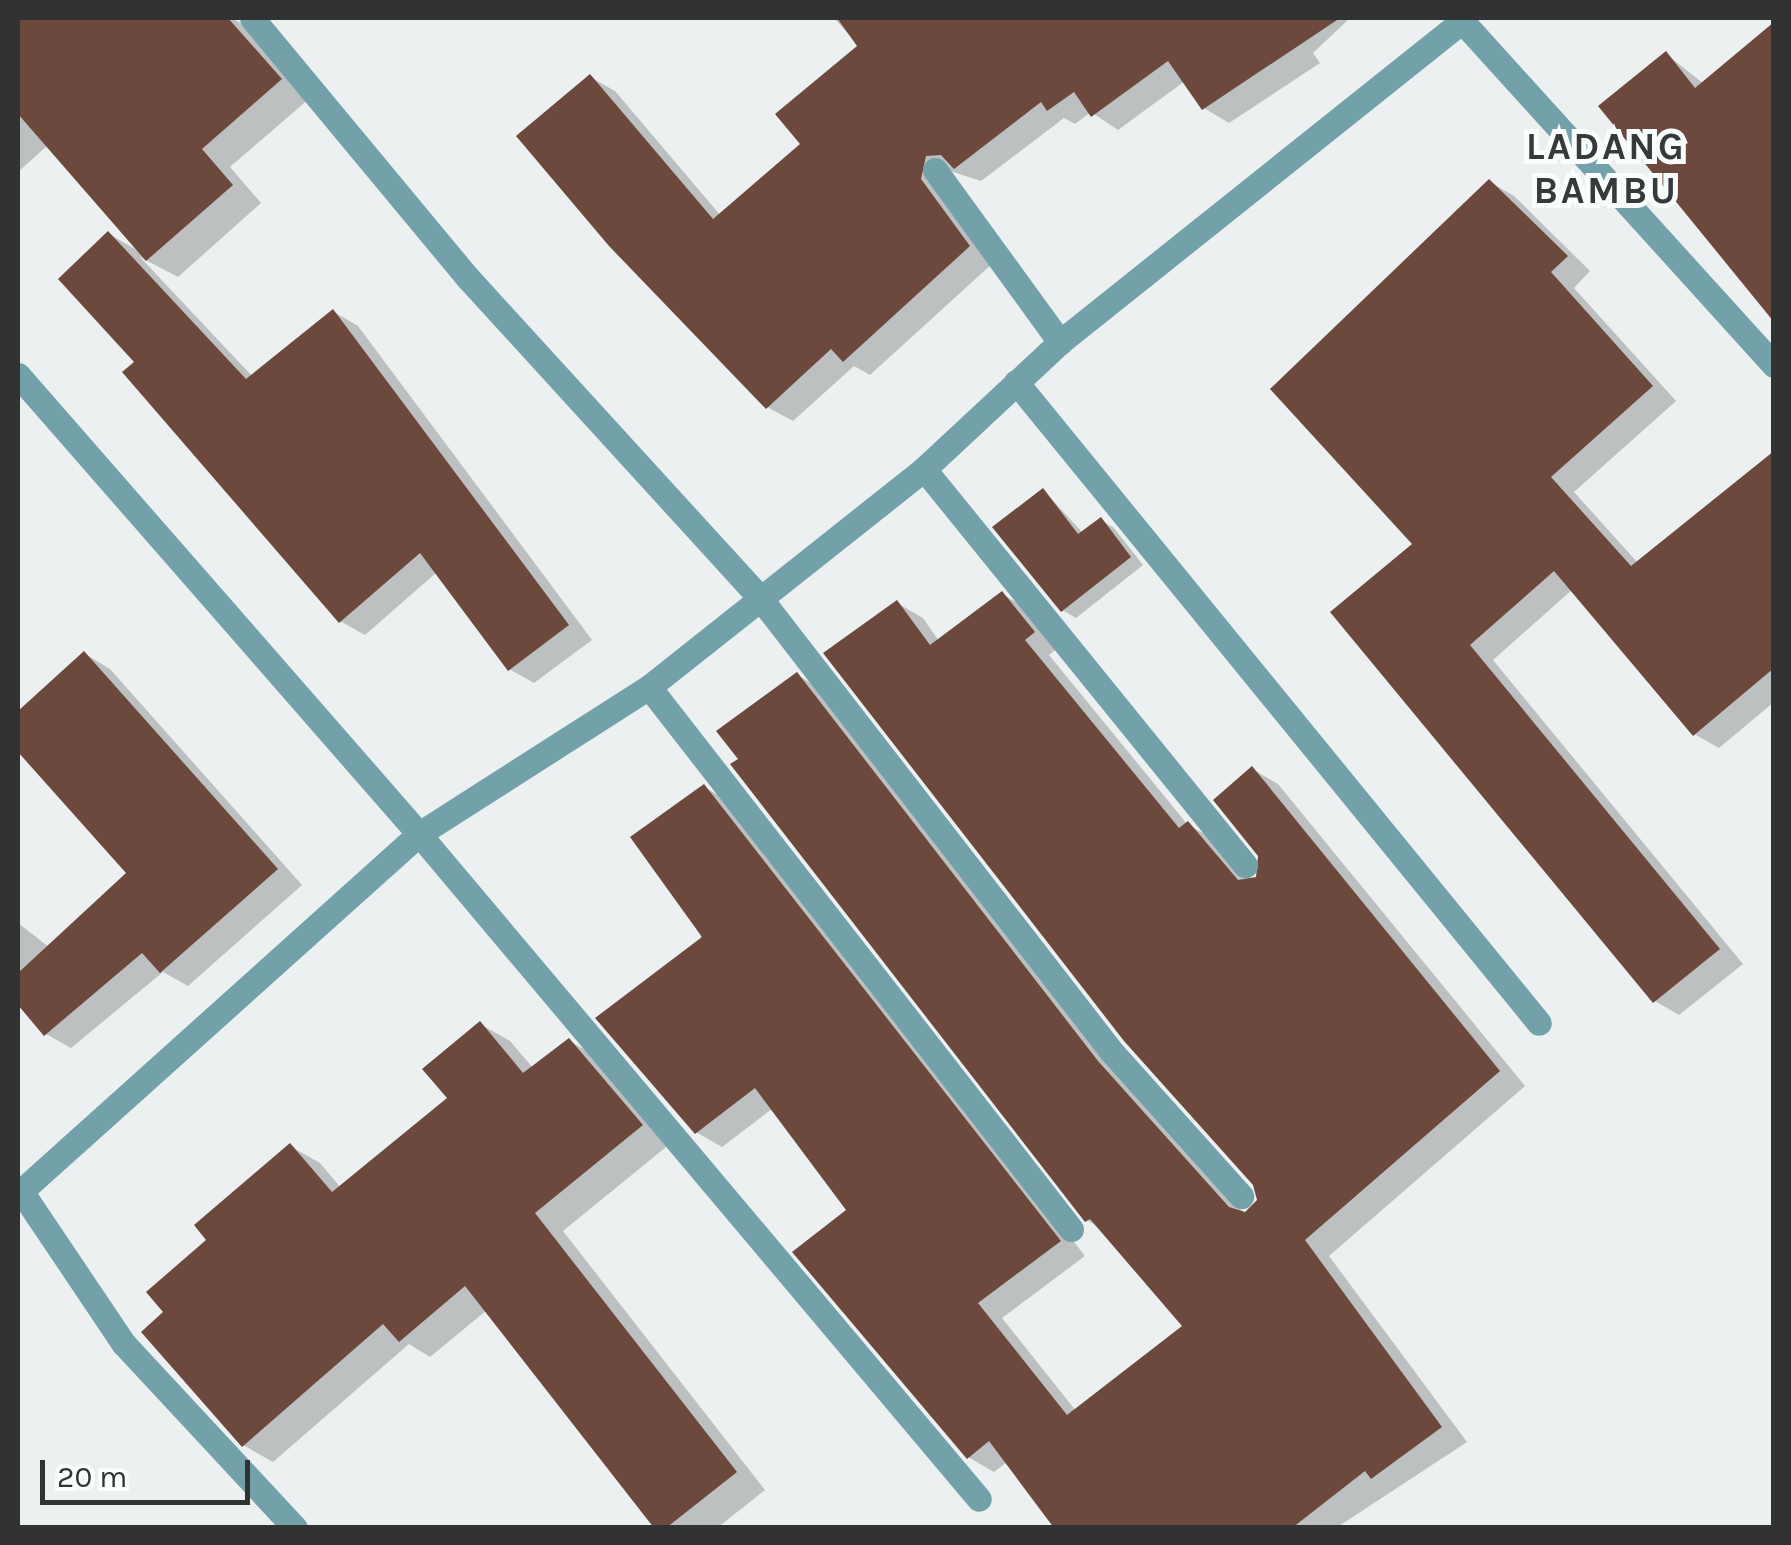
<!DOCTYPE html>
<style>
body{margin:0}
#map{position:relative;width:1791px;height:1545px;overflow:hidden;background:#ecf0f0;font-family:Karla,sans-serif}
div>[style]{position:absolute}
.shadow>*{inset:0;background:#0003}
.building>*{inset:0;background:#6c493c}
.minor>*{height:25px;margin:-12.5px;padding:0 12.5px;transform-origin:12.5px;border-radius:12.5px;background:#73a1aa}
span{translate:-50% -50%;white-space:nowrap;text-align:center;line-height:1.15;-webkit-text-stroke:10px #f9fdfe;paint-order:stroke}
.district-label{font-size:38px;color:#373a3a;font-weight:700;letter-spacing:2.5px}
.frame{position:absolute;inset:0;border:20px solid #313333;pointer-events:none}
.scale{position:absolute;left:40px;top:1460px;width:210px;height:45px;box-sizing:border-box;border:5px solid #313333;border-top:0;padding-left:12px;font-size:30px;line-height:35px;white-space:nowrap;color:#313333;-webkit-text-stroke:8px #f9fdfe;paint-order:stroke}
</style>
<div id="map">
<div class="shadow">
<div style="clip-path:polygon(18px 18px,232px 18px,250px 29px,310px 98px,230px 167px,261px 203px,178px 277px,140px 257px,253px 377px,334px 312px,358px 326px,592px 640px,534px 683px,509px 669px,437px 572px,365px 635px,340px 621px,138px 362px,109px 234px,142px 253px,48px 145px,18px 172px)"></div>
<div style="clip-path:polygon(834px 18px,1350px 18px,1313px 53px,1320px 63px,1229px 123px,1204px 108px,1185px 81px,1118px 130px,1091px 112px,1075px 124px,1064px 118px,981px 181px,950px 171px,994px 262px,870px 375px,854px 366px,793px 421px,767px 407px,590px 77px,615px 91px,721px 216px,804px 144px,860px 47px)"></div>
<div style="clip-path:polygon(1666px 54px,1704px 84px,1774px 297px)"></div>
<div style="clip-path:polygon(1490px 182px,1514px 196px,1590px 271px,1574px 288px,1676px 401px,1574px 492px,1638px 563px,1774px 482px,1774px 702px,1719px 748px,1694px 734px,1573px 589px,1493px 660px,1743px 964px,1679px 1015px,1655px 1001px,1416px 544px)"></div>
<div style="clip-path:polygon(1044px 491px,1083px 533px,1101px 520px,1114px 528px,1143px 565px,1076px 618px,1062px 610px)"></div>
<div style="clip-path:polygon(1002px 594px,1028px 609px,1059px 647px,1049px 655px,1188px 825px,1214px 839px,1250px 880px,1258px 879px,1261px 855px,1252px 769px,1278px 784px,1525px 1086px,1329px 1256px,1467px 1442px,1336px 1528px,1059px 1528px,1007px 1462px,994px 1472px,968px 1457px,850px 1210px,773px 1108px,722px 1147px,696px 1132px,704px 787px,730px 802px,1085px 1256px,1002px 1318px,1076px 1411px,1186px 1327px,1103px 1230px,1087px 1220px,741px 759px,797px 675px,823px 690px,1124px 1079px,1246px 1215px,1259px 1201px,1255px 1184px,897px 603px,923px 618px,939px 641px)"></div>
<div style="clip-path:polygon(85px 654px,110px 669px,302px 885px,188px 986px,163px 972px,71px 1048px,46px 1034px,18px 1001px,18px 923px,49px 947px,130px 873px,18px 749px,18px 714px)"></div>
<div style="clip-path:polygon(480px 1024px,510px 1041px,533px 1068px,569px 1041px,600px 1058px,671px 1143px,563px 1231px,765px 1490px,717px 1528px,657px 1528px,487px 1310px,430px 1357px,409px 1344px,273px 1462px,243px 1445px,166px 1312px,210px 1240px,290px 1146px,320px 1163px,341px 1188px,450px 1099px)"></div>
</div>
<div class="building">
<div style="clip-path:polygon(18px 18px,228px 18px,282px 79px,202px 149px,233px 185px,146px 261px,18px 114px)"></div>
<div style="clip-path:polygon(837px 18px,1340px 18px,1202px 110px,1168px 61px,1091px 117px,1074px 92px,1047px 111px,1041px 102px,954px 169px,941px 155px,926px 156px,921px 179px,970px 246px,843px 362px,831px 349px,766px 409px,609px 246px,516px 136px,590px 74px,713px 219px,800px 144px,775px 114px,857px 46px)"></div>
<div style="clip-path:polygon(1774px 22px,1774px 322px,1598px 106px,1666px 51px,1695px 88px)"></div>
<div style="clip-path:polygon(1489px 179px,1568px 256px,1551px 272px,1653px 386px,1551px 477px,1631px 566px,1774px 451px,1774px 668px,1693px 736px,1554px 571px,1470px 645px,1720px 949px,1653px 1003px,1330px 612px,1412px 544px,1270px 389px)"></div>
<div style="clip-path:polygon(108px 231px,246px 379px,333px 309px,569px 625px,508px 671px,420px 553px,339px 623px,122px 372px,134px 362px,58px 279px)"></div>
<div style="clip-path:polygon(1043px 488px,1078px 534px,1101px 517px,1131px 557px,1061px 612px,992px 527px)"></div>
<div style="clip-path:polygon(1002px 591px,1035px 632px,1025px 640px,1179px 828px,1188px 821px,1238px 880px,1256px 877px,1258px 856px,1213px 800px,1252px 766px,1500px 1071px,1305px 1240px,1442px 1427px,1371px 1479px,1365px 1471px,1292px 1528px,1054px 1528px,989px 1441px,967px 1459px,792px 1252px,846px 1210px,755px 1088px,695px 1134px,595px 1018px,702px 937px,630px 837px,704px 784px,1061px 1241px,978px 1303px,1067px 1415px,1182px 1326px,1090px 1219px,1085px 1222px,730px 764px,738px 759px,716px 731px,797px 672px,1098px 1061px,1229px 1207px,1245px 1212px,1257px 1200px,1253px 1185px,1124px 1041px,823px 653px,897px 600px,930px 645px)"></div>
<div style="clip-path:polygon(84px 651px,278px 869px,160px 973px,142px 953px,44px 1036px,18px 1005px,18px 973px,126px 873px,18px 752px,18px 711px)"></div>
<div style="clip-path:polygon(480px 1021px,523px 1073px,569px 1038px,643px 1125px,535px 1213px,737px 1472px,666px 1528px,654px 1528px,465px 1286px,399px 1342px,383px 1324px,242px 1447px,141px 1332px,163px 1312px,146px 1292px,206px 1240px,194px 1225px,290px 1143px,332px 1192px,447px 1098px,422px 1069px)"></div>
</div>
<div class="minor">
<div style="left:252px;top:18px;width:338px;rotate:50.3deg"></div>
<div style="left:468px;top:278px;width:433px;rotate:47.6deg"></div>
<div style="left:760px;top:598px;width:573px;rotate:52.23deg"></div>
<div style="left:1111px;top:1051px;width:195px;rotate:48.1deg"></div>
<div style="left:1462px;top:21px;width:464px;rotate:47.8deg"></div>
<div style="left:935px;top:170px;width:213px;rotate:54deg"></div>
<div style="left:18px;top:375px;width:609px;rotate:48.86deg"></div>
<div style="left:419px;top:834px;width:869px;rotate:49.9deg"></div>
<div style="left:1016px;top:382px;width:827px;rotate:50.79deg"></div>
<div style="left:924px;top:469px;width:510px;rotate:50.97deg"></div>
<div style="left:649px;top:687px;width:687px;rotate:52.1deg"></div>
<div style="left:21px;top:1191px;width:184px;rotate:56.1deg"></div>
<div style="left:124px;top:1344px;width:251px;rotate:47.1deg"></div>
<div style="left:18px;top:1194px;width:539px;rotate:-41.92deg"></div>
<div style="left:419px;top:834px;width:273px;rotate:-32.6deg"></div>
<div style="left:649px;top:687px;width:351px;rotate:-38.4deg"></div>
<div style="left:924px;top:469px;width:186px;rotate:-43deg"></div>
<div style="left:1060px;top:342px;width:519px;rotate:-38.59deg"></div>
</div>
<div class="district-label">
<span style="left:1606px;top:169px">LADANG<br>BAMBU</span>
</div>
<div class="frame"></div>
<div class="scale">20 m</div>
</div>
